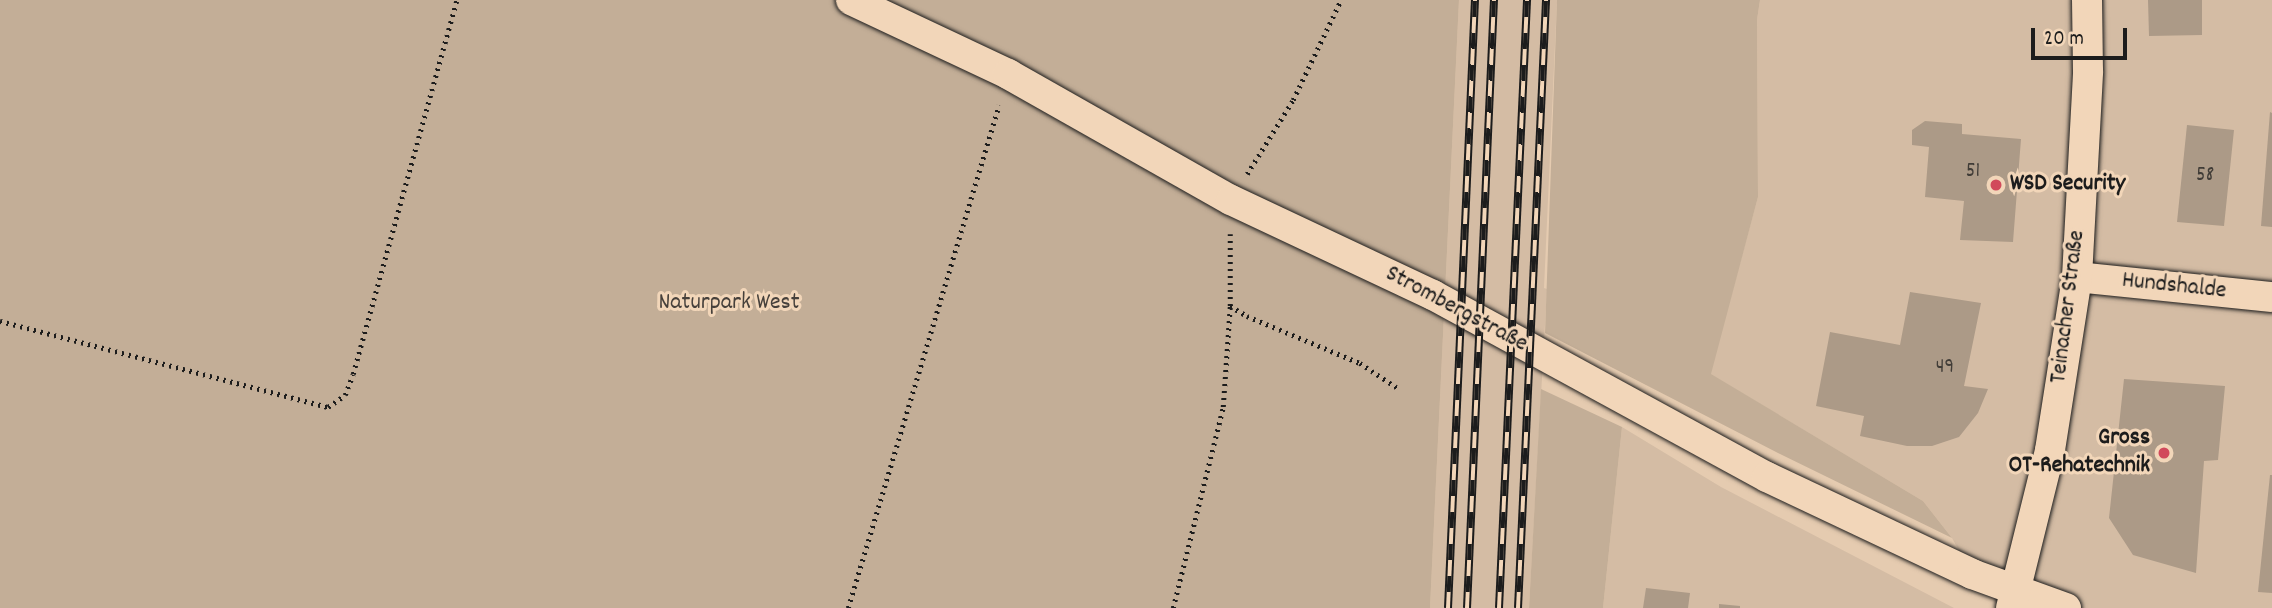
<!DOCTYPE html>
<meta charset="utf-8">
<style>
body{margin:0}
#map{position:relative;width:2272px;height:608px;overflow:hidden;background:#e5cbb0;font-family:Dekko,sans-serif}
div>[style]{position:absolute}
.built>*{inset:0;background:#d4bca4}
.green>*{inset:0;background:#c3ae97}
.building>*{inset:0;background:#ac9a87}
.path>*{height:4.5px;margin-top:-2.25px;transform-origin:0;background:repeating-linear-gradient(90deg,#1c1c1c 0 2px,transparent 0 7px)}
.roads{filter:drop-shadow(0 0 2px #1c1c1c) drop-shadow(0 0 2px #1c1c1c)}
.street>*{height:30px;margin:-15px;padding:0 15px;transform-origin:15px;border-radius:15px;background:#f2d6b9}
.rail>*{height:8px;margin-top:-4px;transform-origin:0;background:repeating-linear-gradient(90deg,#f2d6b9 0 16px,#1c1c1c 0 32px);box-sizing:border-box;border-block:2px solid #1c1c1c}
.dots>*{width:19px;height:19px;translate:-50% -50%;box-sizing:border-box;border:4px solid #f2d6b9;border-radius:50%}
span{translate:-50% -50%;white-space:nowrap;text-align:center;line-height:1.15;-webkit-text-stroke:6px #f2d6b9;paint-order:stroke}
.number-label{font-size:21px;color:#403c37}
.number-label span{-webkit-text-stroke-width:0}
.poi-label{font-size:24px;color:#1c1c1c;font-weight:700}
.left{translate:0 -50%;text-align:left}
.right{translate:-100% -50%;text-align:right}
.street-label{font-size:24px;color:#1c1c1c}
.park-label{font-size:24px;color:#46403b}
.scale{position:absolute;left:2031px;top:28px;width:96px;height:32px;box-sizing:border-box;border:4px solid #1c1c1c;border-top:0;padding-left:9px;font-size:21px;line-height:24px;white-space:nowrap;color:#1c1c1c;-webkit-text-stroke:5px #f2d6b9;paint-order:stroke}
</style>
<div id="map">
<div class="built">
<div style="clip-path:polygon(1459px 0,1557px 0,1544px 288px,1547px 289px,1529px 608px,1430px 608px)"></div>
<div style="clip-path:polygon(1760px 0,2272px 0,2272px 608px,2066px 608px,1972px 574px,1952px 538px,1923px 501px,1710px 374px,1758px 197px,1757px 20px)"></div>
<div style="clip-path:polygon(1622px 427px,1721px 487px,1954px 608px,1603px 608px)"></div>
</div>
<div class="green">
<div style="clip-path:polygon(0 0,1459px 0,1430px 608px,0 608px)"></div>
<div style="clip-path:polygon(1557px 0,1760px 0,1757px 20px,1758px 197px,1711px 374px,1923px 501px,1952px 538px,1778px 453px,1545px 333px)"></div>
<div style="clip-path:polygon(1541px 389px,1622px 427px,1603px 608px,1529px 608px)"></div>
</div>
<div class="building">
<div style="clip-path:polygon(2148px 0,2202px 0,2202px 35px,2149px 36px)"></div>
<div style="clip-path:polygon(2270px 112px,2272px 113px,2272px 227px,2261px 226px)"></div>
<div style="clip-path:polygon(1925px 121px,1962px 124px,1962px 134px,2021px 139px,2013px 242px,1960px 240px,1964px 201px,1925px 197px,1929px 147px,1912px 145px,1912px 130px)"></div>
<div style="clip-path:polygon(2187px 125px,2234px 130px,2224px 226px,2177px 222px)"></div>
<div style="clip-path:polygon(1910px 292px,1981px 303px,1964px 386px,1988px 389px,1978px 413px,1959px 437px,1932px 446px,1907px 446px,1860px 436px,1864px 416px,1816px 406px,1830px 332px,1900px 345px)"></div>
<div style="clip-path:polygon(2124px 379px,2225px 386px,2218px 460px,2204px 461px,2196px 573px,2133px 555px,2109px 518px)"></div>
<div style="clip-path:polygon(2270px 475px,2272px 475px,2272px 593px,2258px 592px)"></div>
<div style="clip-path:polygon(1646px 588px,1690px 593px,1688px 608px,1643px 608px)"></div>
<div style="clip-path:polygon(1719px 604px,1740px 606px,1740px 608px,1719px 608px)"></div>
</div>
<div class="path">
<div style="left:1247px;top:174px;width:87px;rotate:-58.1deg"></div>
<div style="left:1293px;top:100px;width:111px;rotate:-64.4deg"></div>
<div style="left:1230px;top:306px;width:20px;rotate:30deg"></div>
<div style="left:1247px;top:316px;width:122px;rotate:22.6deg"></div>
<div style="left:1360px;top:363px;width:47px;rotate:33.7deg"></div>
<div style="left:0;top:321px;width:339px;rotate:14.7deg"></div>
<div style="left:328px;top:407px;width:21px;rotate:-35deg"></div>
<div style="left:345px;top:395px;width:22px;rotate:-69deg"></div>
<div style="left:353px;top:374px;width:388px;rotate:-74.5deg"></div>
<div style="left:848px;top:608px;width:525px;rotate:-73.29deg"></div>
<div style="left:1173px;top:608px;width:207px;rotate:-76deg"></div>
<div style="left:1223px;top:407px;width:101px;rotate:-86deg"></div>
<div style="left:1230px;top:306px;width:72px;rotate:-90deg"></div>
</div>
<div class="roads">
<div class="street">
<div style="left:851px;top:0;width:174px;rotate:25.2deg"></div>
<div style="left:1008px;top:74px;width:256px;rotate:29.5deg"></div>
<div style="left:1231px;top:200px;width:223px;rotate:25.2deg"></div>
<div style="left:1433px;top:295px;width:380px;rotate:28.6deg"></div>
<div style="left:1767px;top:477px;width:227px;rotate:25.3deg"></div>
<div style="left:1972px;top:574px;width:100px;rotate:19.9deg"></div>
<div style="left:2077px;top:277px;width:196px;rotate:5.9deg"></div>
<div style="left:2011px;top:608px;width:163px;rotate:-76.1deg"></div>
<div style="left:2050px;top:450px;width:175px;rotate:-81.1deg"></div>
<div style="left:2077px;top:277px;width:206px;rotate:-86.9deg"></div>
<div style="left:2088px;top:71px;width:71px;rotate:-90.8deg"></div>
</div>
</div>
<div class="rail">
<div style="left:1448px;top:608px;width:609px;rotate:-87.46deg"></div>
<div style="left:1467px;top:608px;width:609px;rotate:-87.46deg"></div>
<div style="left:1499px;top:608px;width:609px;rotate:-87.36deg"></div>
<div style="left:1518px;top:608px;width:609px;rotate:-87.36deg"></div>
</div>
<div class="dots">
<div style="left:1996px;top:185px;background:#d1495b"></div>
<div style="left:2164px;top:453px;background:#d1495b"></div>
</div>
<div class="number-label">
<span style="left:1973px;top:172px">51</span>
<span style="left:2205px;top:176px">58</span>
<span style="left:1945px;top:368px">49</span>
</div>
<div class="poi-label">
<span class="left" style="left:2010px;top:185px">WSD Security</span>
<span class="right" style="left:2150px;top:453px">Gross<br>OT-Rehatechnik</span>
</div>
<div class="street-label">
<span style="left:2174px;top:287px;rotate:6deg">Hundshalde</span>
<span style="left:2069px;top:307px;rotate:-83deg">Teinacher Straße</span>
<span style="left:1456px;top:310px;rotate:28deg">Strombergstraße</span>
</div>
<div class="park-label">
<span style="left:729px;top:304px">Naturpark West</span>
</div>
<div class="scale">20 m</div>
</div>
